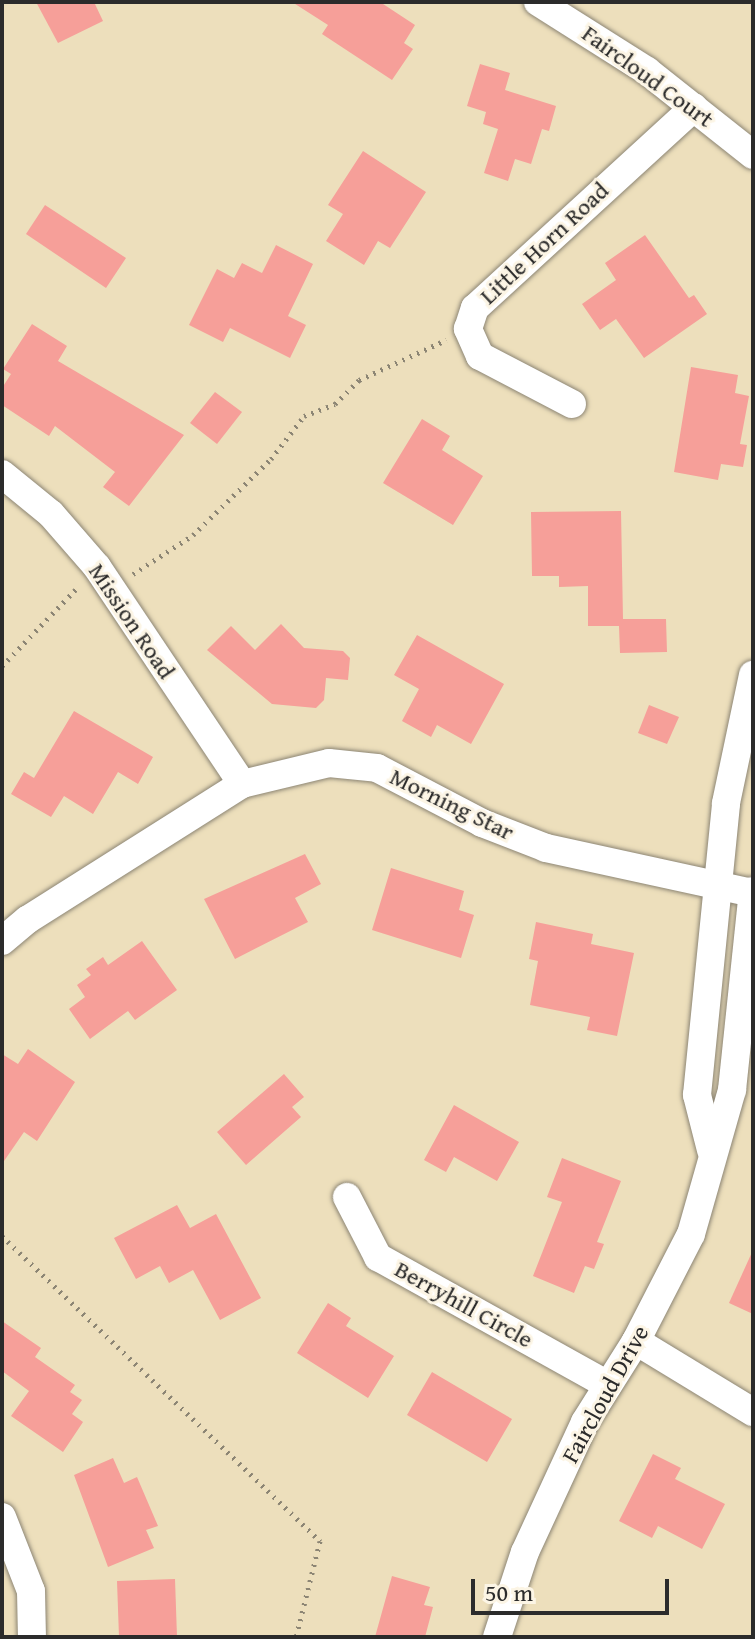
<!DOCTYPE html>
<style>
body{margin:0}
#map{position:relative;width:755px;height:1639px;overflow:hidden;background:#eddfbc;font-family:"Gentium Book Plus",serif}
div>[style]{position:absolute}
.building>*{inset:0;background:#f69f99}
.path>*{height:5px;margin-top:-2.5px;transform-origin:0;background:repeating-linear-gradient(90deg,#8c8574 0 2px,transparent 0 8px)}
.roads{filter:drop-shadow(0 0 2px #8c8574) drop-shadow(0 0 2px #8c8574)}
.minor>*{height:28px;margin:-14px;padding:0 14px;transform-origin:14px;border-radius:14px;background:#fff}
span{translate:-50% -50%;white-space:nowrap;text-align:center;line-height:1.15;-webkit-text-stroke:6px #fcf5e5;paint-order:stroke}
.street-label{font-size:24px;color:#2b2b2b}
.frame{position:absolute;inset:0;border:4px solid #2b2b2b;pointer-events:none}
.scale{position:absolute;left:471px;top:1579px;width:198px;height:36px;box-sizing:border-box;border:4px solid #2b2b2b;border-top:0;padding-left:10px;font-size:24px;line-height:28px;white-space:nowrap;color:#2b2b2b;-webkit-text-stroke:6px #fcf5e5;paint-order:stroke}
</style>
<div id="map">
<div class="building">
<div style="clip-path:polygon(36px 2px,94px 2px,103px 21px,58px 43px)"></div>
<div style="clip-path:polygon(292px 2px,380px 2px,415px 25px,404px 43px,413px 49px,392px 80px,322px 34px,328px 25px)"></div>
<div style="clip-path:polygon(480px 64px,510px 73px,505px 90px,556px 106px,549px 131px,542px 129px,531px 164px,515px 159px,508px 181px,484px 173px,498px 129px,483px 124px,486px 112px,467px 106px)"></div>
<div style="clip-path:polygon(363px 151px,426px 192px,390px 248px,378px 241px,364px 265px,326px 241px,343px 214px,328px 205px)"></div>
<div style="clip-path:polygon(45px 205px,126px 258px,106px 288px,26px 234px)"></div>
<div style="clip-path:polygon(645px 235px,689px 298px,694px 295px,707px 314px,644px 358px,616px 319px,600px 330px,582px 304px,616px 280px,605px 263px)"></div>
<div style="clip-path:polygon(276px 245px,313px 264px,288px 316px,306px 325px,290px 358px,230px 328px,223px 342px,189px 325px,217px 269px,234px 278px,242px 263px,262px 273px)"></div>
<div style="clip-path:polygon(32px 324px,67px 346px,58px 361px,184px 435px,129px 506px,103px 487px,115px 472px,55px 426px,49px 436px,2px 405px,2px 388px,11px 374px,3px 369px)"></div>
<div style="clip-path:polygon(691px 367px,738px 375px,735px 393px,749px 396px,740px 444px,747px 445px,743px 467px,721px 464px,718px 480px,674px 472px)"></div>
<div style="clip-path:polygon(215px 392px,242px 412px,217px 444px,190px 423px)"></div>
<div style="clip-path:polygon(422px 419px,450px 436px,442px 450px,483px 476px,453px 525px,383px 483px)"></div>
<div style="clip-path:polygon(621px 511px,623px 619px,666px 619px,667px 652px,620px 653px,619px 626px,588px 626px,588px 586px,559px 587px,559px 576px,532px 576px,531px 512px)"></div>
<div style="clip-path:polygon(281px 624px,304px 648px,343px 651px,350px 658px,348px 680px,326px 678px,324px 700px,316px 708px,272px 704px,207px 650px,231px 626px,255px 650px)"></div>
<div style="clip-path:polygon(417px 635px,504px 684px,471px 744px,437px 725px,431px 737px,402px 721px,419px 689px,394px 675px)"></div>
<div style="clip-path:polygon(649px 705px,679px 717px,667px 744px,638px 733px)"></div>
<div style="clip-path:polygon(74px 711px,153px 757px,138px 784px,118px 772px,93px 814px,64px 796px,51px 817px,11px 794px,24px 772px,34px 778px)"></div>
<div style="clip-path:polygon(305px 854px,321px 884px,295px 898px,308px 922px,235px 959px,204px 899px)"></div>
<div style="clip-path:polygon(391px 868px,464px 891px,459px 910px,474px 915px,461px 958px,372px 930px)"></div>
<div style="clip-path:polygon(536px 922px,593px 934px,591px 944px,634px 953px,617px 1036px,587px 1030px,590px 1017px,530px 1005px,538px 961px,529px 959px)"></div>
<div style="clip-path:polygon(142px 941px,177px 990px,135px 1020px,128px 1011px,90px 1039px,69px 1009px,85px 997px,77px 985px,91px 975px,86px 969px,103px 957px,108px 965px)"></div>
<div style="clip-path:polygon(28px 1049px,75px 1082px,37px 1141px,24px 1132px,2px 1164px,2px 1054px,18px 1064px)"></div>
<div style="clip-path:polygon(284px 1074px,304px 1097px,292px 1107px,301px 1117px,246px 1165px,217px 1132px)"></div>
<div style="clip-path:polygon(454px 1105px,519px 1142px,497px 1181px,454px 1157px,446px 1172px,424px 1160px)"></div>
<div style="clip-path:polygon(562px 1158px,621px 1181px,597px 1242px,604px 1244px,594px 1269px,585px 1266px,574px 1293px,533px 1276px,562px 1202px,547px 1197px)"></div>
<div style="clip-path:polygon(177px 1205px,190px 1228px,216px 1214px,261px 1298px,220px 1320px,193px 1270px,169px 1283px,160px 1266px,136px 1279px,114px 1238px)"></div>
<div style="clip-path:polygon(753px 1250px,753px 1314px,729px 1303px)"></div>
<div style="clip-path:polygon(328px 1303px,351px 1318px,346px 1326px,394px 1356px,368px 1398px,297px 1353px)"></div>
<div style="clip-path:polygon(2px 1321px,41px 1348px,35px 1357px,75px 1385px,70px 1392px,82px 1400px,72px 1414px,83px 1422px,63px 1452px,11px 1416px,29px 1391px,2px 1371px)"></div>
<div style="clip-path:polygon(432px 1372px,512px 1419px,487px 1462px,407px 1415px)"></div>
<div style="clip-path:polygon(653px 1454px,681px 1468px,675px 1479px,725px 1504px,702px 1549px,658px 1526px,652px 1538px,619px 1521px)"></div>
<div style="clip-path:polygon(113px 1458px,124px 1483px,137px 1477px,158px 1526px,146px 1530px,154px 1548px,108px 1567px,74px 1475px)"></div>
<div style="clip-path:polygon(392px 1576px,430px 1587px,424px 1605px,433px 1607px,425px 1637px,375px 1637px)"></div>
<div style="clip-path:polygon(175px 1579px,177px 1637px,119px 1637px,117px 1581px)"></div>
</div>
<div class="path">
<div style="left:133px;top:574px;width:72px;rotate:-33deg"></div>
<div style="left:193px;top:535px;width:109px;rotate:-44.3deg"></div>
<div style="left:271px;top:459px;width:54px;rotate:-52.5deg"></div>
<div style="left:304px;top:416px;width:33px;rotate:-21deg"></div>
<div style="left:335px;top:404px;width:34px;rotate:-45deg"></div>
<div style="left:359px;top:380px;width:96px;rotate:-24.7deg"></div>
<div style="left:2px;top:666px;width:111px;rotate:-46.1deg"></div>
<div style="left:2px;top:1236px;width:441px;rotate:43.8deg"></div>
<div style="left:320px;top:1541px;width:99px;rotate:104deg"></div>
</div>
<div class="roads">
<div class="minor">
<div style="left:538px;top:2px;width:129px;rotate:32.3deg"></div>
<div style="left:647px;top:71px;width:135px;rotate:38.4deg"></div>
<div style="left:572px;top:404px;width:104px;rotate:-152.4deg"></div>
<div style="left:480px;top:356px;width:30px;rotate:-114deg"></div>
<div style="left:468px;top:329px;width:22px;rotate:-72deg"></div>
<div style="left:475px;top:308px;width:297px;rotate:-42.5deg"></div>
<div style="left:2px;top:474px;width:63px;rotate:39.2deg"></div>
<div style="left:51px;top:514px;width:70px;rotate:49deg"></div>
<div style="left:97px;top:567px;width:261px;rotate:56.2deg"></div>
<div style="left:2px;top:941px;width:33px;rotate:-40deg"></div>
<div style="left:27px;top:920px;width:254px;rotate:-32.3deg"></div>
<div style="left:242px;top:784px;width:89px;rotate:-13.6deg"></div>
<div style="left:329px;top:763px;width:48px;rotate:5.9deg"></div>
<div style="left:377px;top:768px;width:119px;rotate:27.6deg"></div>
<div style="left:482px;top:823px;width:69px;rotate:21.3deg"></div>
<div style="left:546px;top:848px;width:212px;rotate:12.3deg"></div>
<div style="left:711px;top:1150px;width:57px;rotate:-104.3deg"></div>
<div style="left:697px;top:1095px;width:293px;rotate:-84.3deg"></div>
<div style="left:726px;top:803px;width:131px;rotate:-78.1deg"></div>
<div style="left:347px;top:1197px;width:68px;rotate:62.7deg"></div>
<div style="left:378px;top:1257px;width:263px;rotate:29.1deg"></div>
<div style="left:636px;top:1341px;width:137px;rotate:31.3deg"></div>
<div style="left:2px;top:1517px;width:79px;rotate:68.6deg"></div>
<div style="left:31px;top:1591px;width:46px;rotate:88.8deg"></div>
<div style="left:497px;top:1637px;width:89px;rotate:-71.8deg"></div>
<div style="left:525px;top:1552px;width:143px;rotate:-65.2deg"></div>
<div style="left:585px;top:1422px;width:96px;rotate:-57.8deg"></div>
<div style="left:636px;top:1341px;width:120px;rotate:-62.8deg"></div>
<div style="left:691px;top:1234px;width:150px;rotate:-74.1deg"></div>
<div style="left:732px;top:1090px;width:200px;rotate:-84deg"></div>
</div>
</div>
<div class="street-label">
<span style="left:648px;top:76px;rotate:36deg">Faircloud Court</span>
<span style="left:544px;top:243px;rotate:-43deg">Little Horn Road</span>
<span style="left:132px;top:621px;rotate:56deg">Mission Road</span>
<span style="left:452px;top:804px;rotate:26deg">Morning Star</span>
<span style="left:464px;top:1304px;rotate:29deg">Berryhill Circle</span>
<span style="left:605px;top:1394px;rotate:-61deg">Faircloud Drive</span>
</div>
<div class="frame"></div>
<div class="scale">50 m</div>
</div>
